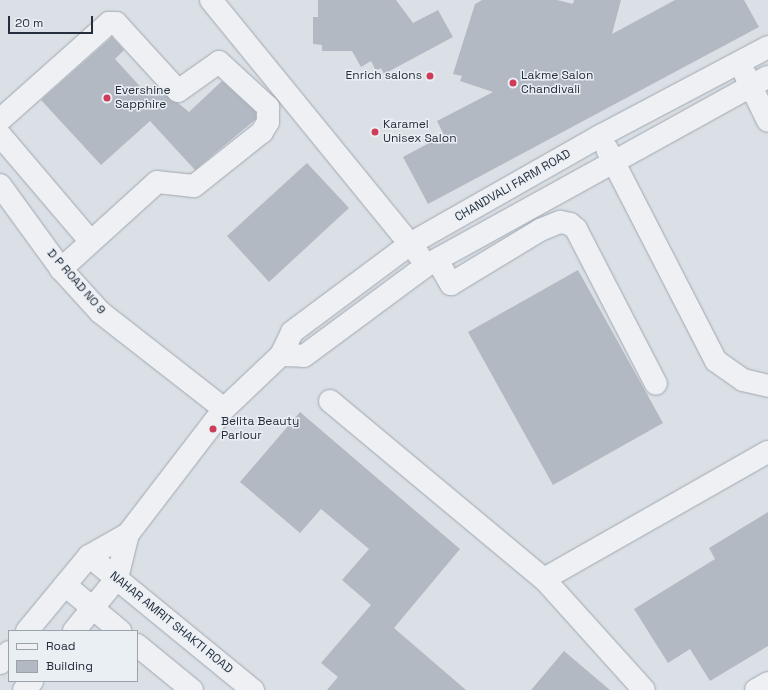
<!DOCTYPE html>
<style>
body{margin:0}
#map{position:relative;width:768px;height:690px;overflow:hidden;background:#dbe0e6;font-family:"Space Grotesk",sans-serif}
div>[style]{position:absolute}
.building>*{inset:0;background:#b2b9c2}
.roads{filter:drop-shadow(0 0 1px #a1a7b0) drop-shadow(0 0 1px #a1a7b0)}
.minor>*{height:22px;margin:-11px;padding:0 11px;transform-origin:11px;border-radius:11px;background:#eef0f4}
.dots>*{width:11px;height:11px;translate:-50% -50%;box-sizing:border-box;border:2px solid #eaeff4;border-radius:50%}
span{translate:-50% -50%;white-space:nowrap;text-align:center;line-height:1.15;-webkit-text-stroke:3px #eaeff4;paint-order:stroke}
.poi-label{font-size:12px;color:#252e3c}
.right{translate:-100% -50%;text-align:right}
.left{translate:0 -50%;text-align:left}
.street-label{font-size:12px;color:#252e3c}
.legend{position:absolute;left:8px;top:630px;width:130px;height:52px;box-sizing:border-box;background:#eaeff4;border:1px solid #9ba2aa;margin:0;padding:5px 7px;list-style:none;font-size:12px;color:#252e3c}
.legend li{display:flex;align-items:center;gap:8px;height:20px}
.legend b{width:20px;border:1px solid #9ba2aa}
.scale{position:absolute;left:8px;top:16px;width:85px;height:18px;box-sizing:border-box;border:2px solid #252e3c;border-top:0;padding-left:5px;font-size:12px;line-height:14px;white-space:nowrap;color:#252e3c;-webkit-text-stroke:3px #eaeff4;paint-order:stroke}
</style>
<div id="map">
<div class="building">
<div style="clip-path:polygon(318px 0,396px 0,413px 23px,438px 10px,453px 37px,384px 74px,381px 68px,376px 71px,371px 61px,361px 67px,352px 51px,322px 51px,322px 45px,313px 44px,313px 17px,318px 17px)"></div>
<div style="clip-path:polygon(482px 0,557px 0,573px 4px,574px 0,621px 0,612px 34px,675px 0,744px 0,759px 27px,428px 204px,403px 157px,444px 135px,437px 121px,493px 92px,460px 81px,462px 76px,453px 74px,475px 4px)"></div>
<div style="clip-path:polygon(112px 37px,124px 50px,115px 59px,147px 94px,157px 86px,189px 112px,222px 81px,256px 112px,256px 119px,195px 170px,150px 121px,101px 165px,41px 100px)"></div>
<div style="clip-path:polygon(307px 163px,349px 208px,269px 282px,227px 236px)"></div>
<div style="clip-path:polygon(578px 270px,663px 423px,553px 485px,468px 332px)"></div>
<div style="clip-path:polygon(300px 412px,460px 549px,394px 628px,466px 690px,327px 690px,338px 677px,321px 663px,371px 605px,342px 580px,369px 549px,321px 509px,300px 533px,240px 482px)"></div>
<div style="clip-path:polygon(768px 512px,768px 646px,710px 681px,690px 649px,668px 663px,634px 609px,715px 559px,709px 548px)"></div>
<div style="clip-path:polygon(564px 651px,610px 690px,531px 690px)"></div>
</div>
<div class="roads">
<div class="minor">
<div style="left:211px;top:0;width:329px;rotate:50.8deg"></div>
<div style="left:745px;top:74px;width:52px;rotate:63.9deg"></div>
<div style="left:0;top:120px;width:146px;rotate:-41.7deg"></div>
<div style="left:109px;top:23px;width:7px"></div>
<div style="left:116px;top:23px;width:92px;rotate:47.6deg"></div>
<div style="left:178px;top:91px;width:50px;rotate:-35.3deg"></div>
<div style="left:219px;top:62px;width:67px;rotate:42.6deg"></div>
<div style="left:268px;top:107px;width:15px;rotate:90deg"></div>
<div style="left:268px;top:122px;width:12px;rotate:121deg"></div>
<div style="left:262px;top:132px;width:87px;rotate:141.5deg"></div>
<div style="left:194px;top:186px;width:37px;rotate:-174deg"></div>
<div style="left:157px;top:182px;width:130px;rotate:137.8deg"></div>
<div style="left:0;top:135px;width:140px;rotate:49.6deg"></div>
<div style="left:607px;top:149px;width:238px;rotate:62.8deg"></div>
<div style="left:716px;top:361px;width:33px;rotate:35deg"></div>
<div style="left:743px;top:380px;width:26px;rotate:13deg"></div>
<div style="left:0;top:185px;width:104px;rotate:54deg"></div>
<div style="left:61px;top:269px;width:58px;rotate:47.8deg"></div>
<div style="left:100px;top:312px;width:157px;rotate:38deg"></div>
<div style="left:437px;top:260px;width:28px;rotate:60deg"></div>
<div style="left:451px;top:284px;width:104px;rotate:-31.2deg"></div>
<div style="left:540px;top:230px;width:22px;rotate:-22deg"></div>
<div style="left:560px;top:222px;width:10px;rotate:11deg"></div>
<div style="left:570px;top:224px;width:8px;rotate:40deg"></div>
<div style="left:576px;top:229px;width:174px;rotate:62.7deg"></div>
<div style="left:281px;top:355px;width:23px;rotate:2deg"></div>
<div style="left:304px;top:356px;width:153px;rotate:-36.5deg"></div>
<div style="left:427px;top:265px;width:389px;rotate:-28.9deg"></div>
<div style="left:330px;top:401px;width:278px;rotate:39.8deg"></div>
<div style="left:544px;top:579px;width:149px;rotate:48deg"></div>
<div style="left:89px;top:556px;width:212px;rotate:39.3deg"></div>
<div style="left:544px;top:579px;width:257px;rotate:-29.6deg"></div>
<div style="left:65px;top:585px;width:72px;rotate:39.9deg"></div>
<div style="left:27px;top:631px;width:97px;rotate:-50.4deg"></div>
<div style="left:89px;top:556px;width:45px;rotate:-29.4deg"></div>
<div style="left:128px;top:534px;width:158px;rotate:-52.5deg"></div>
<div style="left:224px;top:409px;width:79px;rotate:-43.5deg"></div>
<div style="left:281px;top:355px;width:25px;rotate:-64deg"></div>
<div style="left:292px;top:332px;width:147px;rotate:-36.7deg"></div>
<div style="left:410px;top:244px;width:219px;rotate:-29.6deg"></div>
<div style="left:600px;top:136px;width:190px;rotate:-27.9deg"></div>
<div style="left:74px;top:631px;width:68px;rotate:-50.9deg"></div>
<div style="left:117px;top:578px;width:45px;rotate:-76deg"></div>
<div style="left:137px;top:645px;width:71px;rotate:39.3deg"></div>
<div style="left:0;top:663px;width:14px;rotate:-51deg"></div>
<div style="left:24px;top:690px;width:12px;rotate:-48deg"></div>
<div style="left:756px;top:690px;width:14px;rotate:-30deg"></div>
</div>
</div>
<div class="dots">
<div style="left:430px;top:76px;background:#ce3c59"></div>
<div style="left:513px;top:83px;background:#ce3c59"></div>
<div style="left:107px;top:98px;background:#ce3c59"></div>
<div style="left:375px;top:132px;background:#ce3c59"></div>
<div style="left:213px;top:429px;background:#ce3c59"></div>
</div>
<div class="poi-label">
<span class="right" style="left:422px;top:76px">Enrich salons</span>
<span class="left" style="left:521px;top:83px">Lakme Salon<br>Chandivali</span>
<span class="left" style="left:115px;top:98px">Evershine<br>Sapphire</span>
<span class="left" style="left:383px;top:132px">Karamel<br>Unisex Salon</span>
<span class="left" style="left:221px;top:429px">Belita Beauty<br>Parlour</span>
</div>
<div class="street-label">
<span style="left:513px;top:186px;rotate:-30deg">CHANDVALI FARM ROAD</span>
<span style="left:76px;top:282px;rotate:49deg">D P ROAD NO 9</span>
<span style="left:171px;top:623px;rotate:39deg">NAHAR AMRIT SHAKTI ROAD</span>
</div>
<ul class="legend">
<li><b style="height:5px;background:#eef0f4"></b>Road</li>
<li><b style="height:11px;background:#b2b9c2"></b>Building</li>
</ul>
<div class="scale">20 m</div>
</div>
